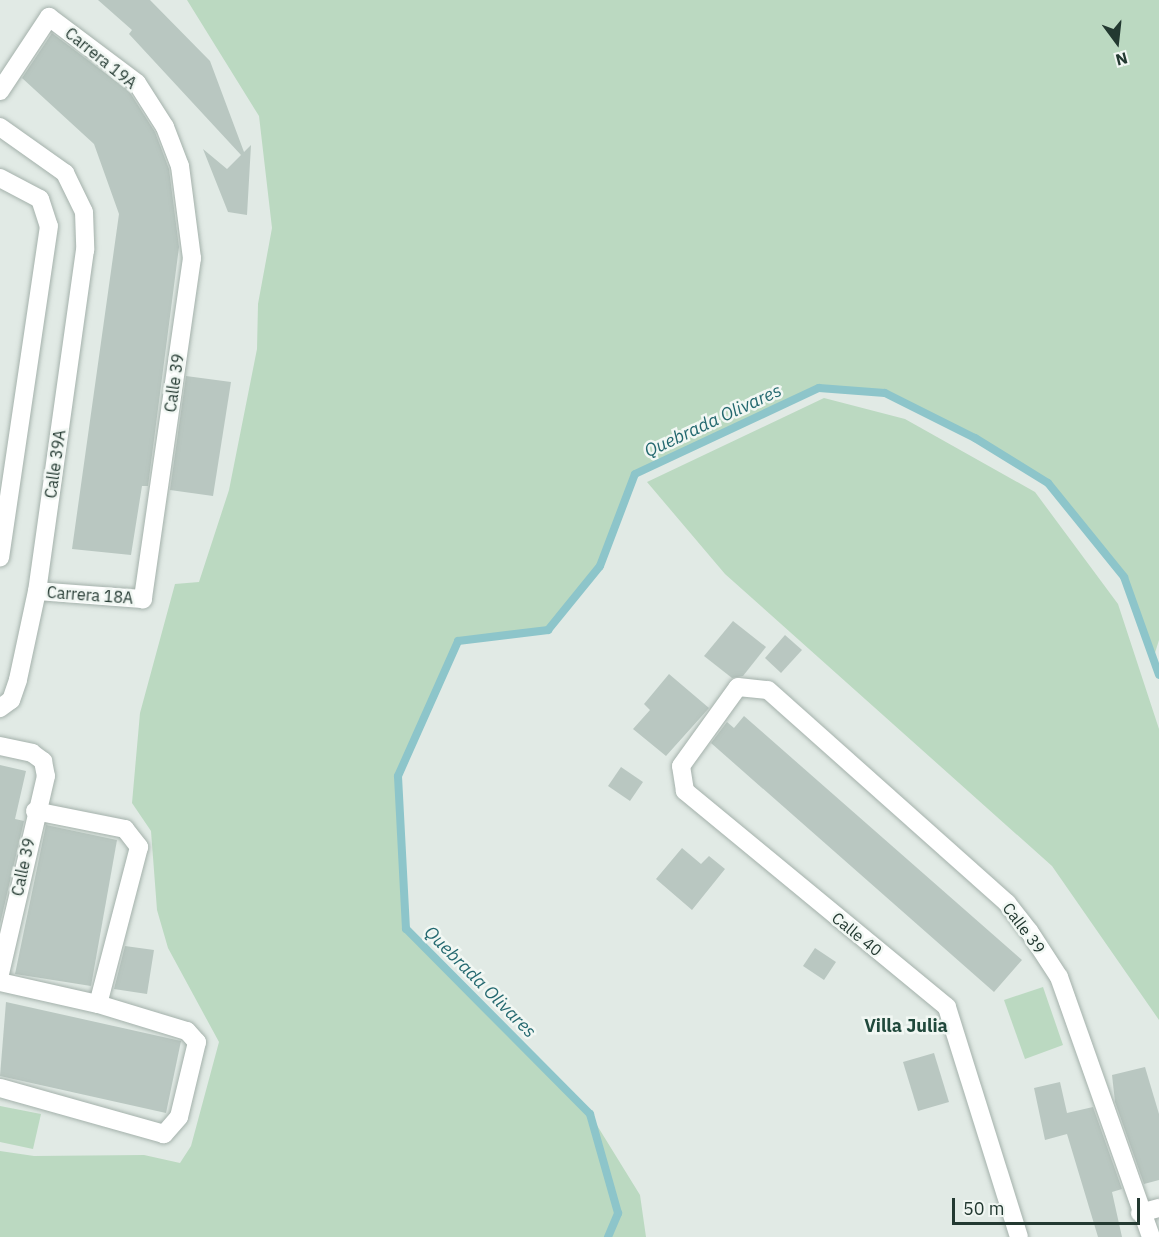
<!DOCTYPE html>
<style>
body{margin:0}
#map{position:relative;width:1159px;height:1237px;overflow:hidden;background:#e1eae5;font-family:"IBM Plex Sans",sans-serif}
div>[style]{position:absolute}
.green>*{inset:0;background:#bbd9c1}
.stream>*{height:8px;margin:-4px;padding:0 4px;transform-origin:4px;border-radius:4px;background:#8dc5ca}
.building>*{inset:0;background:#b9c7c1}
.roads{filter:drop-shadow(0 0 2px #a4b1ab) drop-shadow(0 0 2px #a4b1ab)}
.minor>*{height:18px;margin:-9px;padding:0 9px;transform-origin:9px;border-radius:9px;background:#fff}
span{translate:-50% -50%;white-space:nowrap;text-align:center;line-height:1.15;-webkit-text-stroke:5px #f1f7f3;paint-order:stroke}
.street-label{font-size:16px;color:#233931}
.water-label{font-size:18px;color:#23686f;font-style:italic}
.neighbourhood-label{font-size:18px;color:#21493c;font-weight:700}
.north{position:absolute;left:1087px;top:12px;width:60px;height:60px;-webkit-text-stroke:4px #f1f7f3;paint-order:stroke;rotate:165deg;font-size:16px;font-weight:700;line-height:24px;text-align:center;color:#233931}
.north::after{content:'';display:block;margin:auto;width:21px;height:27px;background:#233931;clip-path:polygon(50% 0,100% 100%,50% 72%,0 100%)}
.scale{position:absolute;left:952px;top:1198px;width:188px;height:27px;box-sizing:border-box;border:3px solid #233931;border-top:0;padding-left:8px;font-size:18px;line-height:21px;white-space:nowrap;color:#233931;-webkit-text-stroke:4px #f1f7f3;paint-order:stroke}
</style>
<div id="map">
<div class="green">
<div style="clip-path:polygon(187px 0,1159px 0,1159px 640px,1154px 656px,1124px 577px,1048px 483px,975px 438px,885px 393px,819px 388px,635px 474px,600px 566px,548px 630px,458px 641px,398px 776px,407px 929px,590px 1114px,640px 1195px,646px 1237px,0 1237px,0 1151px,34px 1156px,144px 1155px,180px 1163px,191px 1146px,219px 1042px,168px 948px,157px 910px,151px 831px,132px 803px,140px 713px,175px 584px,199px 582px,229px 490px,257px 349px,258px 304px,272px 228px,259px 116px)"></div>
<div style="clip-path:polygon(824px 398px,905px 419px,1035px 492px,1118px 604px,1159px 729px,1159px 1020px,1052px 866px,725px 574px,647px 482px)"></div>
<div style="clip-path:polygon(1043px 987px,1063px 1045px,1025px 1059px,1004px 1000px)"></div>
<div style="clip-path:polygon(0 1106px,41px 1114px,33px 1149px,0 1142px)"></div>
</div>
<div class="stream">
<div style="left:608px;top:1237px;width:26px;rotate:-67deg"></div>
<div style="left:618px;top:1213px;width:103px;rotate:-105.8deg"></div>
<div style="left:590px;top:1114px;width:261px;rotate:-134.8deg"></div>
<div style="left:406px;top:929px;width:153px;rotate:-93deg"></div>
<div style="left:398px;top:776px;width:148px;rotate:-66deg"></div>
<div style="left:458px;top:641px;width:91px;rotate:-7deg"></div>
<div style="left:548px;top:630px;width:82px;rotate:-50.9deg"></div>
<div style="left:600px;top:566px;width:98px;rotate:-69.2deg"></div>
<div style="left:635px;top:474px;width:203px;rotate:-25.1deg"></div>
<div style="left:819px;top:388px;width:66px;rotate:4.3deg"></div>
<div style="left:885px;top:393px;width:101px;rotate:26.6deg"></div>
<div style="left:975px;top:438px;width:86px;rotate:31.7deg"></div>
<div style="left:1048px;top:483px;width:121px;rotate:51deg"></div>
<div style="left:1124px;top:577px;width:104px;rotate:70.3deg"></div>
</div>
<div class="building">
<div style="clip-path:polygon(98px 0,150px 0,210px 61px,244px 152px,251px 145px,247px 215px,228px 212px,203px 149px,227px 169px,241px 155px,129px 34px,132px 30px)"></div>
<div style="clip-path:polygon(52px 33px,129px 91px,155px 132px,169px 169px,179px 247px,148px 486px,142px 486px,131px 555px,72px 549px,119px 214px,94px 144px,22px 78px)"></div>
<div style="clip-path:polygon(186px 376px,231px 382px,213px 496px,170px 490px)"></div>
<div style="clip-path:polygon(733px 621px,766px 647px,743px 676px,732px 678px,704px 656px)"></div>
<div style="clip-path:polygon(785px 635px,802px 650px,781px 673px,765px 658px)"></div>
<div style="clip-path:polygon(669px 674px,709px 708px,666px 756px,633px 729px,650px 710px,644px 704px)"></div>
<div style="clip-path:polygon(744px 716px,1022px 960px,994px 992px,711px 743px,727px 722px,734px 728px)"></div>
<div style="clip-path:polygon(0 765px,26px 771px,15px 819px,24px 821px,0 924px)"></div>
<div style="clip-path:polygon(621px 767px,643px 782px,630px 801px,608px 786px)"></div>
<div style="clip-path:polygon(46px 825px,117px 840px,91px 986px,15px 974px)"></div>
<div style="clip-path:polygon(682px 848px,701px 864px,709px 856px,725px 869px,692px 910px,656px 879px)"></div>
<div style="clip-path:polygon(125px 946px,154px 950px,147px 994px,114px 989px)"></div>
<div style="clip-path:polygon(815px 948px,836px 962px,824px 980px,803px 966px)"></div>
<div style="clip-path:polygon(6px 1002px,181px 1041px,166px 1113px,0 1076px)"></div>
<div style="clip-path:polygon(934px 1053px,949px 1102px,918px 1111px,903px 1062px)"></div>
<div style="clip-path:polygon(1145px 1067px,1159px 1114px,1159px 1180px,1144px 1184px,1115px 1102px,1112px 1075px)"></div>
<div style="clip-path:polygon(1060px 1082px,1067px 1113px,1093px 1107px,1122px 1189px,1112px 1192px,1122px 1237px,1098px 1237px,1067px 1134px,1045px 1140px,1034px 1088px)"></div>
</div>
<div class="roads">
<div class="minor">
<div style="left:0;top:91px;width:89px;rotate:-56.5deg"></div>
<div style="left:49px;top:17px;width:110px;rotate:36.9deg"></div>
<div style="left:137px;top:83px;width:52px;rotate:57.5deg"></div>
<div style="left:165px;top:127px;width:42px;rotate:69deg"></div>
<div style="left:180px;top:166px;width:93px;rotate:82.6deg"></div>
<div style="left:192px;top:258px;width:345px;rotate:98.2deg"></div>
<div style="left:143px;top:599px;width:106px;rotate:-175.7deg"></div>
<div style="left:0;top:127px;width:80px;rotate:35.3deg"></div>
<div style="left:65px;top:173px;width:43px;rotate:64deg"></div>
<div style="left:84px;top:212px;width:38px;rotate:88deg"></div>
<div style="left:85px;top:250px;width:344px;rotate:98deg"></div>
<div style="left:37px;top:591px;width:91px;rotate:102.1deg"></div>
<div style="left:18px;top:680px;width:21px;rotate:109deg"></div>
<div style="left:11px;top:700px;width:14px;rotate:144deg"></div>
<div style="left:0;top:178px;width:45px;rotate:27.7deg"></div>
<div style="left:40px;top:199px;width:28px;rotate:72deg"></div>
<div style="left:49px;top:226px;width:335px;rotate:98.4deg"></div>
<div style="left:0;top:746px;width:33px;rotate:12deg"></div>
<div style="left:32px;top:753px;width:14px;rotate:36deg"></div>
<div style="left:43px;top:761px;width:15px;rotate:79deg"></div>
<div style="left:46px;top:776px;width:203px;rotate:103.1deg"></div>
<div style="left:35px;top:811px;width:92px;rotate:11.3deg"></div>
<div style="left:125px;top:829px;width:23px;rotate:52deg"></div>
<div style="left:139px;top:847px;width:162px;rotate:104.6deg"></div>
<div style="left:0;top:982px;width:100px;rotate:12.7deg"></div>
<div style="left:98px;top:1004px;width:93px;rotate:16.9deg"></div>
<div style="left:187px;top:1031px;width:15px;rotate:48deg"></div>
<div style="left:197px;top:1042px;width:77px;rotate:103.5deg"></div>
<div style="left:179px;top:1117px;width:23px;rotate:131deg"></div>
<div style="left:164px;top:1134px;width:170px;rotate:-164.3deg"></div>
<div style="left:1140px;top:1213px;width:20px;rotate:-15deg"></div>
<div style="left:1019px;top:1237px;width:241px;rotate:-107.4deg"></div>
<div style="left:947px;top:1007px;width:340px;rotate:-140.5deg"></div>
<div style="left:685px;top:791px;width:25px;rotate:-99deg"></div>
<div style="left:681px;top:766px;width:97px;rotate:-54.2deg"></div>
<div style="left:738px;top:687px;width:30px;rotate:6deg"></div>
<div style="left:768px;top:690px;width:320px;rotate:41.7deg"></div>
<div style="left:1007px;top:903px;width:36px;rotate:52deg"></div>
<div style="left:1029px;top:931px;width:55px;rotate:56.9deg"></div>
<div style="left:1059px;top:977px;width:276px;rotate:70.5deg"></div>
</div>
</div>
<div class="street-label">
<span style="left:101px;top:58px;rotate:39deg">Carrera 19A</span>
<span style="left:174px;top:383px;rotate:-82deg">Calle 39</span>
<span style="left:55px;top:464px;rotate:-82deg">Calle 39A</span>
<span style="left:90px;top:595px;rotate:4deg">Carrera 18A</span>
<span style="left:23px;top:867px;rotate:-78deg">Calle 39</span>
<span style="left:1024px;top:928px;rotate:53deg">Calle 39</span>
<span style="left:857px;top:934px;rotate:39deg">Calle 40</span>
</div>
<div class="water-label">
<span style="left:713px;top:421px;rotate:-25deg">Quebrada Olivares</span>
<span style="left:480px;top:982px;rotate:45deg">Quebrada Olivares</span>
</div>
<div class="neighbourhood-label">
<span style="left:906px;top:1026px">Villa Julia</span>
</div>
<div class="north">N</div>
<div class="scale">50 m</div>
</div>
